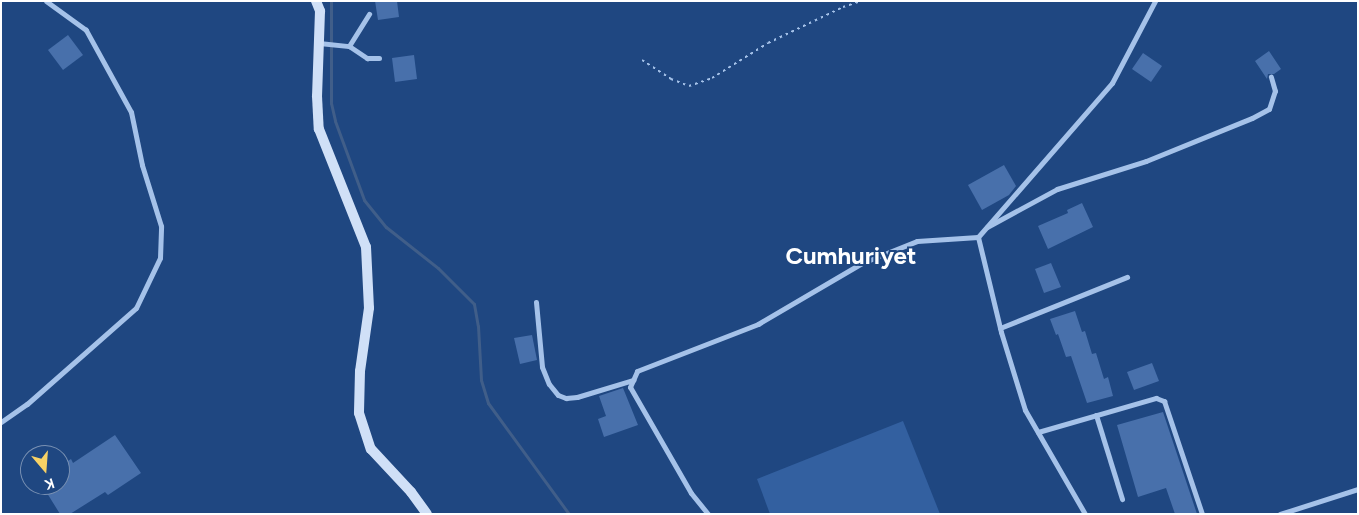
<!DOCTYPE html>
<style>
body{margin:0}
#map{position:relative;width:1359px;height:515px;overflow:hidden;background:#1f4781;font-family:Figtree,sans-serif}
div>[style]{position:absolute}
.green>*{inset:0;background:#3360a0}
.stream>*{height:3px;margin:-1.5px;padding:0 1.5px;transform-origin:1.5px;border-radius:1.5px;background:#405e89}
.building>*{inset:0;background:#4870ab}
.path>*{height:2px;margin-top:-1px;transform-origin:0;background:repeating-linear-gradient(90deg,#a5c2e9 0 2.5px,transparent 0 6.5px)}
.street>*{height:5px;margin:-2.5px;padding:0 2.5px;transform-origin:2.5px;border-radius:2.5px;background:#a5c2e9}
.secondary>*{height:10px;margin:-5px;padding:0 5px;transform-origin:5px;border-radius:5px;background:#d0e0f7}
span{translate:-50% -50%;white-space:nowrap;text-align:center;line-height:1.15;-webkit-text-stroke:4px #1f4781;paint-order:stroke}
.district-label{font-size:24px;color:#fff;font-weight:700}
.frame{position:absolute;inset:0;border:2px solid #fff;pointer-events:none}
.north{position:absolute;left:20px;top:445px;width:50px;height:50px;box-sizing:border-box;background:#1f4781;border:1px solid #7991b3;border-radius:50%;rotate:162deg;font-size:14px;font-weight:700;line-height:20px;text-align:center;color:#fff}
.north::after{content:'';display:block;margin:auto;width:18px;height:22px;background:#f7d165;clip-path:polygon(50% 0,100% 100%,50% 72%,0 100%)}
</style>
<div id="map">
<div class="green">
<div style="clip-path:polygon(903px 421px,940px 514px,770px 514px,757px 479px)"></div>
</div>
<div class="stream">
<div style="left:331px;top:1px;width:102px;rotate:90deg"></div>
<div style="left:331px;top:103px;width:18px;rotate:77deg"></div>
<div style="left:335px;top:121px;width:84px;rotate:69.8deg"></div>
<div style="left:364px;top:200px;width:35px;rotate:51deg"></div>
<div style="left:386px;top:227px;width:66px;rotate:38.3deg"></div>
<div style="left:438px;top:268px;width:51px;rotate:45deg"></div>
<div style="left:474px;top:304px;width:22px;rotate:80deg"></div>
<div style="left:478px;top:326px;width:54px;rotate:86.8deg"></div>
<div style="left:481px;top:380px;width:24px;rotate:73deg"></div>
<div style="left:488px;top:403px;width:137px;rotate:53.9deg"></div>
</div>
<div class="building">
<div style="clip-path:polygon(375px 1px,397px 1px,399px 17px,378px 20px)"></div>
<div style="clip-path:polygon(68px 35px,83px 55px,63px 70px,48px 50px)"></div>
<div style="clip-path:polygon(1269px 51px,1281px 69px,1274px 74px,1268px 74px,1267px 79px,1255px 61px)"></div>
<div style="clip-path:polygon(1143px 53px,1162px 66px,1151px 82px,1132px 69px)"></div>
<div style="clip-path:polygon(414px 55px,417px 79px,395px 82px,392px 58px)"></div>
<div style="clip-path:polygon(1004px 165px,1016px 186px,1009px 195px,982px 210px,968px 185px)"></div>
<div style="clip-path:polygon(1082px 203px,1093px 227px,1048px 249px,1038px 226px,1068px 213px,1067px 210px)"></div>
<div style="clip-path:polygon(1051px 263px,1061px 287px,1044px 293px,1035px 269px)"></div>
<div style="clip-path:polygon(1075px 311px,1082px 332px,1085px 331px,1092px 354px,1096px 353px,1104px 379px,1108px 377px,1113px 396px,1087px 403px,1071px 356px,1066px 357px,1058px 334px,1056px 335px,1050px 319px)"></div>
<div style="clip-path:polygon(532px 335px,537px 360px,520px 364px,514px 338px)"></div>
<div style="clip-path:polygon(1152px 363px,1159px 381px,1134px 390px,1127px 372px)"></div>
<div style="clip-path:polygon(623px 388px,638px 425px,604px 437px,598px 419px,606px 416px,599px 396px)"></div>
<div style="clip-path:polygon(1163px 412px,1197px 514px,1175px 514px,1166px 488px,1138px 497px,1117px 425px)"></div>
<div style="clip-path:polygon(115px 435px,141px 473px,108px 495px,105px 492px,70px 514px,60px 514px,42px 485px,60px 485px,60px 466px,71px 459px,73px 463px)"></div>
</div>
<div class="path">
<div style="left:642px;top:60px;width:35px;rotate:33deg"></div>
<div style="left:671px;top:79px;width:19px;rotate:21deg"></div>
<div style="left:689px;top:86px;width:24px;rotate:-19deg"></div>
<div style="left:712px;top:78px;width:66px;rotate:-32deg"></div>
<div style="left:768px;top:43px;width:83px;rotate:-25.6deg"></div>
<div style="left:843px;top:7px;width:19px;rotate:-18deg"></div>
</div>
<div class="street">
<div style="left:319px;top:43px;width:30px;rotate:6deg"></div>
<div style="left:349px;top:46px;width:22px;rotate:34deg"></div>
<div style="left:367px;top:58px;width:12px"></div>
<div style="left:349px;top:46px;width:38px;rotate:-58deg"></div>
<div style="left:987px;top:227px;width:80px;rotate:-28.5deg"></div>
<div style="left:1057px;top:189px;width:93px;rotate:-17.5deg"></div>
<div style="left:1146px;top:161px;width:114px;rotate:-22.1deg"></div>
<div style="left:1252px;top:118px;width:19px;rotate:-28deg"></div>
<div style="left:1269px;top:109px;width:19px;rotate:-72deg"></div>
<div style="left:1275px;top:91px;width:15px;rotate:-106deg"></div>
<div style="left:978px;top:237px;width:204px;rotate:-49deg"></div>
<div style="left:1112px;top:83px;width:93px;rotate:-62.3deg"></div>
<div style="left:536px;top:302px;width:65px;rotate:84.7deg"></div>
<div style="left:542px;top:367px;width:18px;rotate:68deg"></div>
<div style="left:549px;top:384px;width:14px;rotate:51deg"></div>
<div style="left:558px;top:395px;width:9px;rotate:21deg"></div>
<div style="left:566px;top:398px;width:11px;rotate:-5deg"></div>
<div style="left:577px;top:397px;width:59px;rotate:-16.9deg"></div>
<div style="left:1000px;top:328px;width:137px;rotate:-21.9deg"></div>
<div style="left:1096px;top:415px;width:88px;rotate:72.8deg"></div>
<div style="left:1px;top:422px;width:32px;rotate:-35deg"></div>
<div style="left:27px;top:404px;width:145px;rotate:-41.4deg"></div>
<div style="left:136px;top:308px;width:55px;rotate:-64.4deg"></div>
<div style="left:160px;top:258px;width:32px;rotate:-88deg"></div>
<div style="left:161px;top:226px;width:64px;rotate:-107.3deg"></div>
<div style="left:142px;top:165px;width:54px;rotate:-101.7deg"></div>
<div style="left:131px;top:112px;width:94px;rotate:-118.8deg"></div>
<div style="left:86px;top:30px;width:49px;rotate:-144.1deg"></div>
<div style="left:1038px;top:432px;width:123px;rotate:-16.1deg"></div>
<div style="left:1156px;top:398px;width:9px;rotate:21deg"></div>
<div style="left:1164px;top:401px;width:119px;rotate:71.4deg"></div>
<div style="left:708px;top:514px;width:27px;rotate:-129deg"></div>
<div style="left:691px;top:493px;width:122px;rotate:-119.9deg"></div>
<div style="left:630px;top:387px;width:17px;rotate:-66deg"></div>
<div style="left:637px;top:371px;width:130px;rotate:-21.2deg"></div>
<div style="left:758px;top:324px;width:121px;rotate:-30.4deg"></div>
<div style="left:862px;top:263px;width:59px;rotate:-21.8deg"></div>
<div style="left:917px;top:241px;width:61px;rotate:-3.8deg"></div>
<div style="left:978px;top:237px;width:98px;rotate:76.4deg"></div>
<div style="left:1001px;top:332px;width:82px;rotate:72.9deg"></div>
<div style="left:1025px;top:410px;width:120px;rotate:60deg"></div>
<div style="left:1280px;top:514px;width:82px;rotate:-17.8deg"></div>
</div>
<div class="secondary">
<div style="left:316px;top:1px;width:11px;rotate:68deg"></div>
<div style="left:320px;top:11px;width:85px;rotate:92deg"></div>
<div style="left:317px;top:96px;width:33px;rotate:87deg"></div>
<div style="left:319px;top:129px;width:127px;rotate:68.3deg"></div>
<div style="left:366px;top:247px;width:61px;rotate:87.2deg"></div>
<div style="left:369px;top:308px;width:64px;rotate:98.1deg"></div>
<div style="left:360px;top:371px;width:42px;rotate:91.4deg"></div>
<div style="left:359px;top:413px;width:38px;rotate:72deg"></div>
<div style="left:371px;top:449px;width:59px;rotate:47.1deg"></div>
<div style="left:411px;top:492px;width:27px;rotate:54deg"></div>
</div>
<div class="district-label">
<span style="left:851px;top:256px">Cumhuriyet</span>
</div>
<div class="frame"></div>
<div class="north">K</div>
</div>
